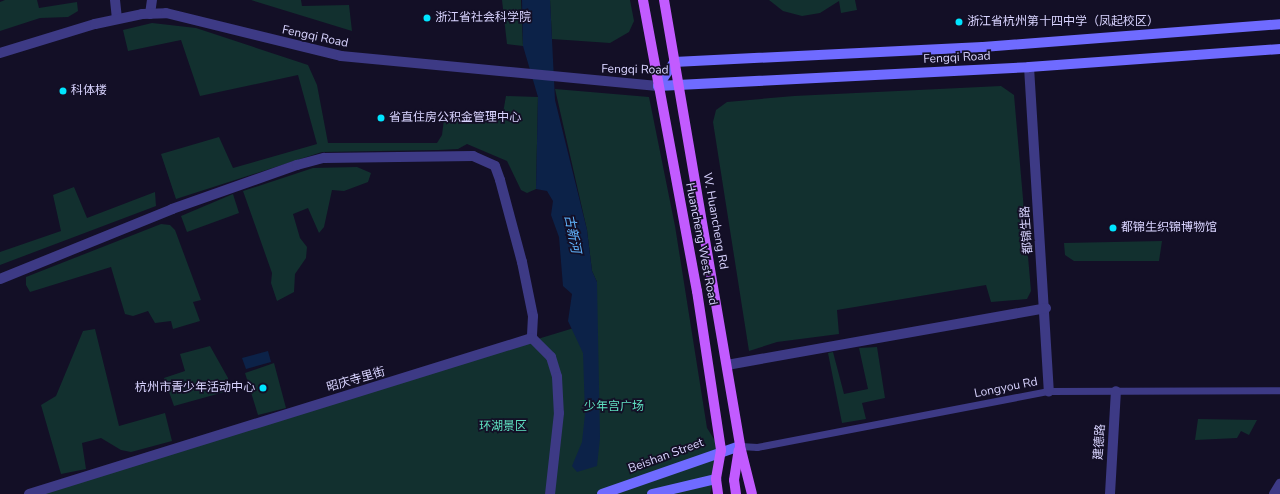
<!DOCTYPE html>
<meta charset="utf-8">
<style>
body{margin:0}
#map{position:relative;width:1280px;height:494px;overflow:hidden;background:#130f26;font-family:"Nunito Sans","Noto Sans SC",sans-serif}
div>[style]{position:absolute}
.green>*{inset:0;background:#12302f}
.water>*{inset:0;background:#0c2248}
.pedestrian>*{height:7px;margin:-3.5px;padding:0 3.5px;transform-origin:3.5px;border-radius:3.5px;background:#3d3a85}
.minor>*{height:10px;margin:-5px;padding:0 5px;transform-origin:5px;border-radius:5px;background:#3d3a85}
.tertiary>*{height:10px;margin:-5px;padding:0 5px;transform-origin:5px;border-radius:5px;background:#3d3a85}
.secondary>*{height:10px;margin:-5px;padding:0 5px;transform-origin:5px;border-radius:5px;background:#6f6bff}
.primary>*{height:10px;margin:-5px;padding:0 5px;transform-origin:5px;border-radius:5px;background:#c25bff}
.dots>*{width:11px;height:11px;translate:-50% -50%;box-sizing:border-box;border:2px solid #130f26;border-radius:50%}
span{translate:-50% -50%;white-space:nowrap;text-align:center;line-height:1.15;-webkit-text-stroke:3.5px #130f26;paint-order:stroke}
.poi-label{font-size:12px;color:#d9d4ff}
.left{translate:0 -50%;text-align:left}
.right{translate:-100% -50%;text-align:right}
.street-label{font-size:12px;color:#d9d4ff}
.park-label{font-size:12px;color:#5fe0c0}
.water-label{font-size:13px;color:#62b6ff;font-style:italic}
</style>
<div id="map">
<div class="green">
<div style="clip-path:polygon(5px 0,37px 0,39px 8px,77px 2px,78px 11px,68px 17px,40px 18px,0 31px,0 2px)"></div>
<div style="clip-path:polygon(251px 0,301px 0,302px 6px,349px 5px,352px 31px)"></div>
<div style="clip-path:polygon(502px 0,521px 0,523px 46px,507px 44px)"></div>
<div style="clip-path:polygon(550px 0,630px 0,634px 21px,629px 32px,610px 43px,552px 39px)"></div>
<div style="clip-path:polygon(769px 0,855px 0,857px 10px,841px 13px,839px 1px,820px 13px,802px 16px,783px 11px)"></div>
<div style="clip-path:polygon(152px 23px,196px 28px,308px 65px,317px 85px,328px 143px,437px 143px,442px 135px,444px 119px,503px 113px,506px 96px,538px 97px,536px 189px,527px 193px,521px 190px,507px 161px,467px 144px,458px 149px,438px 150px,322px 152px,176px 199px,161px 154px,219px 137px,233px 168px,317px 144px,298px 75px,200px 96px,181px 40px,128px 51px,123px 30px)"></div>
<div style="clip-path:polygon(1001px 86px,1014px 95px,1031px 291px,1027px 299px,991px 302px,986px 285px,837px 310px,839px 334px,777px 342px,749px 351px,713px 122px,716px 110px,727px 102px,794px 96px)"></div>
<div style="clip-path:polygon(555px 89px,649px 97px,675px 226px,707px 428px,721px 450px,710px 494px,29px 494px,597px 321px,597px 282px,592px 271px,587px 230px)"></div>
<div style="clip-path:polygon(357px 167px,371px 173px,368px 182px,344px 191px,332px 190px,324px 227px,319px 233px,308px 208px,293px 214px,300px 238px,307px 247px,306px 258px,295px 274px,294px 292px,277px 301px,271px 283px,272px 273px,243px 191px,313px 168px)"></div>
<div style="clip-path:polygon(74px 187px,87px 218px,155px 192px,156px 206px,0 265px,0 252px,61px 231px,53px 195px)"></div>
<div style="clip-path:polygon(233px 194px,239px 213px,187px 232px,181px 216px)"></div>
<div style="clip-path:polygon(161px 224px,170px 225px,175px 230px,201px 300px,193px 302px,200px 321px,173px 329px,171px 321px,155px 323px,148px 311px,133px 316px,125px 314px,111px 267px,30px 292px,26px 285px,26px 277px)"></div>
<div style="clip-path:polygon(1162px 241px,1159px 261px,1074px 261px,1065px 255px,1064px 243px)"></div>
<div style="clip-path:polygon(95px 329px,119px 426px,165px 413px,172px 441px,131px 452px,121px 450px,101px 438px,82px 443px,86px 469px,61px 474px,41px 405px,56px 396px,83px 331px)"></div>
<div style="clip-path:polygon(210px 346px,228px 378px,228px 391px,174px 406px,164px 378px,185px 371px,180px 354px)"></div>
<div style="clip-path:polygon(877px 347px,885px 398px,862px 403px,866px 419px,842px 423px,828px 353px,833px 352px,844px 394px,868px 389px,859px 348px)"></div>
<div style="clip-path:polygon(274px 363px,286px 408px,258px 415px,245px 373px)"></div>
<div style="clip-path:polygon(1198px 419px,1257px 420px,1249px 435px,1241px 431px,1237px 438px,1195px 440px)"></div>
</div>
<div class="water">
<div style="clip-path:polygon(522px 0,550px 0,555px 100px,587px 230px,592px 271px,597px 282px,600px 438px,597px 466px,577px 472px,572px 466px,582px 442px,585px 414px,583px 353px,568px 321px,572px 294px,563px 286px,559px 237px,551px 215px,553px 201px,547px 191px,536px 189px,538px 97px,523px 46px)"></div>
<div style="clip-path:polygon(268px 351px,271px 362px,246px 369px,242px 358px)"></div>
</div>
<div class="pedestrian">
<div style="left:740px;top:446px;width:17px;rotate:3deg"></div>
<div style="left:757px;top:447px;width:297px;rotate:-10.9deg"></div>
<div style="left:1049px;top:391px;width:231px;rotate:-0.2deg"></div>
</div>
<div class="minor">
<div style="left:115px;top:0;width:19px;rotate:84deg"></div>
<div style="left:150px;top:14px;width:14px;rotate:-82deg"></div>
<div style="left:1029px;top:67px;width:325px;rotate:86.5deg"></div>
<div style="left:0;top:279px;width:186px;rotate:-22.1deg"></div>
<div style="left:172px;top:209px;width:133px;rotate:-19.4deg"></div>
<div style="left:297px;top:165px;width:28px;rotate:-15deg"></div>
<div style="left:324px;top:158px;width:149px;rotate:-0.8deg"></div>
<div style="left:473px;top:156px;width:24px;rotate:24deg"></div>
<div style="left:495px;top:166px;width:15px;rotate:70deg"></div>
<div style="left:500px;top:180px;width:85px;rotate:75deg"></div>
<div style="left:522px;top:262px;width:55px;rotate:78.5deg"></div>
<div style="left:533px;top:316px;width:22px;rotate:93deg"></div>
<div style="left:727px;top:365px;width:324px;rotate:-10.1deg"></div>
<div style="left:29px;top:494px;width:527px;rotate:-17.23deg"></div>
<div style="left:532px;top:338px;width:27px;rotate:45deg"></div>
<div style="left:551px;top:357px;width:21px;rotate:73deg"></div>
<div style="left:557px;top:377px;width:36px;rotate:87deg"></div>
<div style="left:559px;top:413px;width:81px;rotate:96.3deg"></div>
<div style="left:1110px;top:494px;width:103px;rotate:-86.7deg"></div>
</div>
<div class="tertiary">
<div style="left:0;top:53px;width:99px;rotate:-17deg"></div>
<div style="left:95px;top:24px;width:48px;rotate:-12deg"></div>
<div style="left:142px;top:14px;width:24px;rotate:-2deg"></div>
<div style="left:166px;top:13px;width:180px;rotate:13.8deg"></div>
<div style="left:341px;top:56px;width:318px;rotate:5.4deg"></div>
<div style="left:1274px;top:494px;width:12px;rotate:-59deg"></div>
</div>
<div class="secondary">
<div style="left:658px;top:86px;width:29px;rotate:-56deg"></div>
<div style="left:674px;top:62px;width:309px;rotate:-2.8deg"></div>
<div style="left:983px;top:47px;width:298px;rotate:-4.4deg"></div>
<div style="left:658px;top:86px;width:371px;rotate:-2.9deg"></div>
<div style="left:1029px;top:67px;width:252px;rotate:-4.1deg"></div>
<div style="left:602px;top:494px;width:146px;rotate:-19.2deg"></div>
<div style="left:652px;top:494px;width:66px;rotate:-13.2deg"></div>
</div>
<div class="primary">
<div style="left:643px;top:0;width:296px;rotate:79.5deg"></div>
<div style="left:697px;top:291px;width:161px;rotate:81.4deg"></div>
<div style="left:721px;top:450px;width:29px;rotate:100deg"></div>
<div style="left:716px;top:479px;width:15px;rotate:82deg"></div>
<div style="left:664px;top:0;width:452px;rotate:80.3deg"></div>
<div style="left:740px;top:446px;width:49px;rotate:76deg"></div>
<div style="left:736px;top:494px;width:14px;rotate:-98deg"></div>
<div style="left:734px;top:480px;width:30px;rotate:-81deg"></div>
</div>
<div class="dots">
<div style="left:427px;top:18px;background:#00e5ff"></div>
<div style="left:959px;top:22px;background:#00e5ff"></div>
<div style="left:63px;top:91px;background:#00e5ff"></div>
<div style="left:381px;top:118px;background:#00e5ff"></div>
<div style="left:1113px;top:228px;background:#00e5ff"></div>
<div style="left:263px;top:388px;background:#00e5ff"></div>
</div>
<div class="poi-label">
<span class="left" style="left:435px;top:18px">浙江省社会科学院</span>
<span class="left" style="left:967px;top:22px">浙江省杭州第十四中学（凤起校区）</span>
<span class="left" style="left:71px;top:91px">科体楼</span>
<span class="left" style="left:389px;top:118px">省直住房公积金管理中心</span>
<span class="left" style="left:1121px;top:228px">都锦生织锦博物馆</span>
<span class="right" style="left:255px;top:388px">杭州市青少年活动中心</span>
</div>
<div class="street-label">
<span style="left:315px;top:37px;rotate:12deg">Fengqi Road</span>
<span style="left:957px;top:58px;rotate:-3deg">Fengqi Road</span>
<span style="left:635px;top:70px;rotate:1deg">Fengqi Road</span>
<span style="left:715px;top:221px;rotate:80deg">W. Huancheng Rd</span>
<span style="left:1027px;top:230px;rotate:-94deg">都锦生路</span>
<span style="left:701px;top:244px;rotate:79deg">Huancheng West Road</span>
<span style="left:356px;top:380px;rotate:-16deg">昭庆寺里街</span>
<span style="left:1006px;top:388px;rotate:-11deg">Longyou Rd</span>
<span style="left:1100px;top:442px;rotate:-86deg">建德路</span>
<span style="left:666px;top:456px;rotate:-20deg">Beishan Street</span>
</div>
<div class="park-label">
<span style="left:614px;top:407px">少年宫广场</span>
<span style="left:503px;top:427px">环湖景区</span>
</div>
<div class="water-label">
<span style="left:572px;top:234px;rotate:79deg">古新河</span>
</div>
</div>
